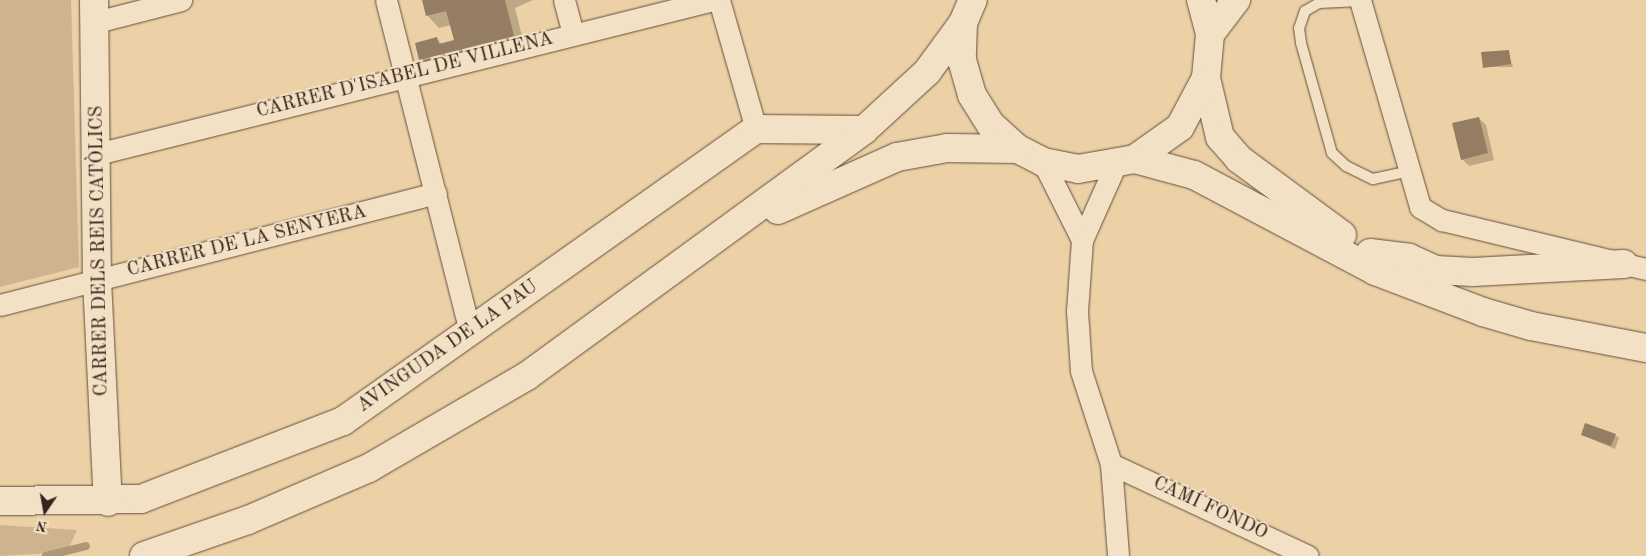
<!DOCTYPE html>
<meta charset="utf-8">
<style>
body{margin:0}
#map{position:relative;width:1646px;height:556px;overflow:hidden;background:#edd1a6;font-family:"Old Standard TT",serif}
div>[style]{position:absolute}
.green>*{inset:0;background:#ceb38f}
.shadow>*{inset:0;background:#0003}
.stream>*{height:8px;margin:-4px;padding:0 4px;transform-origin:4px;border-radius:4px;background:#ae9677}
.building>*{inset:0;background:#957d64}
.roads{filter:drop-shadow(0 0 1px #634e3e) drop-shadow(0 0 1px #634e3e)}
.lane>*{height:10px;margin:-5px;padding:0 5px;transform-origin:5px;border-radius:5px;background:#f3e1c5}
.street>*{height:21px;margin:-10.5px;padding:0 10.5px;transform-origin:10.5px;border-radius:10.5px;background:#f3e1c5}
.secondary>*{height:28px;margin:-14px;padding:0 14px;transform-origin:14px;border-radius:14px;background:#f3e1c5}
span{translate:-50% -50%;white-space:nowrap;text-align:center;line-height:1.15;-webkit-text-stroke:4px #f3e1c5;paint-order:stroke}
.street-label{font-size:19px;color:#35231c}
.north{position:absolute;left:20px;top:486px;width:50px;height:50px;-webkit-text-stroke:4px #f3e1c5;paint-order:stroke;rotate:192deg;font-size:14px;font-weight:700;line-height:20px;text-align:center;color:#35231c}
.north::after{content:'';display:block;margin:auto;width:18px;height:22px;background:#35231c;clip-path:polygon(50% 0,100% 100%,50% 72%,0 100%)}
</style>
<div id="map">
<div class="green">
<div style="clip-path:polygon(0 0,71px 0,79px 267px,0 287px)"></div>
<div style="clip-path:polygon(0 525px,77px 530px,67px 552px,0 556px)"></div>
</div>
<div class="shadow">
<div style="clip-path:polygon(423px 0,533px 0,515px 8px,525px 48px,432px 71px,420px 59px,437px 39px,442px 44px,455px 41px,451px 25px,439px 28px,427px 15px)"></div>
<div style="clip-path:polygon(1508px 51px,1513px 67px,1484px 67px)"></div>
<div style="clip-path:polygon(1479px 118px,1486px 125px,1494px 160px,1469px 166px,1462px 159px)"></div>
<div style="clip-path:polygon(1582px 435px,1615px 435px,1619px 438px,1615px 449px)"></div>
</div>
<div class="stream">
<div style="left:46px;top:556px;width:41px;rotate:-14deg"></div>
</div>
<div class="building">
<div style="clip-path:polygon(422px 0,505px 0,514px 36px,419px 60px,415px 43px,437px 37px,439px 44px,454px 40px,446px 11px,426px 16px)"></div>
<div style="clip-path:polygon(1509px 50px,1511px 64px,1483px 68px,1481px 52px)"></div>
<div style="clip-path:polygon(1479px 117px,1488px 153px,1461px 160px,1452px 123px)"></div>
<div style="clip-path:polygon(1585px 423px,1616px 434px,1611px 446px,1581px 435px)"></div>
</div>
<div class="roads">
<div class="lane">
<div style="left:1360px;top:1px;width:41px;rotate:177.2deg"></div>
<div style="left:1319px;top:3px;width:16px;rotate:150deg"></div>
<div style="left:1305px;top:11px;width:18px;rotate:109deg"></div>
<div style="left:1299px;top:28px;width:15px;rotate:82deg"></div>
<div style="left:1301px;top:43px;width:114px;rotate:74.3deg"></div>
<div style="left:1332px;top:153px;width:19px;rotate:43deg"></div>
<div style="left:1346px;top:166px;width:30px;rotate:26deg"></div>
<div style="left:1373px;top:179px;width:35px;rotate:-12deg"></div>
</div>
<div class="street">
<div style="left:386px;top:0;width:341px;rotate:75.8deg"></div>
<div style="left:564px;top:0;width:35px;rotate:75deg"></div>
<div style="left:719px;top:0;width:134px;rotate:74deg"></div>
<div style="left:1360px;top:0;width:216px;rotate:73.8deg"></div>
<div style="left:1420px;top:207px;width:26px;rotate:31deg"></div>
<div style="left:1442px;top:220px;width:210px;rotate:13.5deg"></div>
<div style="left:96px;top:22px;width:88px;rotate:-14.5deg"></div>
<div style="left:97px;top:154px;width:635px;rotate:-14.04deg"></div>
<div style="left:1043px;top:162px;width:87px;rotate:63.4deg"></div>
<div style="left:1115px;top:166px;width:81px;rotate:114deg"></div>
<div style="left:1082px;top:240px;width:71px;rotate:94deg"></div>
<div style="left:1077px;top:311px;width:60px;rotate:86.2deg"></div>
<div style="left:1081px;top:371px;width:98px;rotate:72.1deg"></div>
<div style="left:1111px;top:464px;width:92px;rotate:85.6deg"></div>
<div style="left:0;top:305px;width:450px;rotate:-14.4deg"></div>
<div style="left:1111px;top:464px;width:217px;rotate:25deg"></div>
</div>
<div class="secondary">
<div style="left:94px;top:0;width:280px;rotate:89.4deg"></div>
<div style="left:97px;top:280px;width:222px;rotate:87.2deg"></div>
<div style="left:1201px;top:0;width:35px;rotate:75deg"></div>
<div style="left:1210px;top:34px;width:44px;rotate:95.2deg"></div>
<div style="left:1206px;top:78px;width:61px;rotate:76.7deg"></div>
<div style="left:1220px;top:137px;width:29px;rotate:49deg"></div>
<div style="left:1239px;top:159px;width:128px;rotate:36.4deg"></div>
<div style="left:963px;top:23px;width:37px;rotate:92deg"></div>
<div style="left:962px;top:60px;width:36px;rotate:74deg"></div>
<div style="left:972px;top:95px;width:36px;rotate:58deg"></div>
<div style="left:991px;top:125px;width:36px;rotate:42deg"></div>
<div style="left:1018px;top:149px;width:28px;rotate:27deg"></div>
<div style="left:1043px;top:162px;width:36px;rotate:11deg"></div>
<div style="left:1078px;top:169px;width:58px;rotate:-10deg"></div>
<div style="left:1135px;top:159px;width:55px;rotate:-35.4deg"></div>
<div style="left:1180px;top:127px;width:55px;rotate:-62deg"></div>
<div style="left:1210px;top:34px;width:43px;rotate:-52.6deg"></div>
<div style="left:1135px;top:159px;width:61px;rotate:15.2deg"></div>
<div style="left:1194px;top:175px;width:205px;rotate:27.9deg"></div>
<div style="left:1375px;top:271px;width:116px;rotate:20.8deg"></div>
<div style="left:1483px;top:312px;width:50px;rotate:16.3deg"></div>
<div style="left:1531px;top:326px;width:117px;rotate:10.8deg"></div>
<div style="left:778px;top:210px;width:130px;rotate:-24deg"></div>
<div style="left:897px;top:157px;width:51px;rotate:-10.2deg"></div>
<div style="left:947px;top:148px;width:71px;rotate:0.8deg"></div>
<div style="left:1370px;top:253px;width:39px;rotate:7deg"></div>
<div style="left:1409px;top:258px;width:30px;rotate:24deg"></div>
<div style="left:1436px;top:270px;width:37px;rotate:3deg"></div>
<div style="left:1473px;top:272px;width:151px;rotate:-3deg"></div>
<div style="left:0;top:501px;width:141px;rotate:-0.8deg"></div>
<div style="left:141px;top:499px;width:217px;rotate:-21.1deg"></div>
<div style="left:343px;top:421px;width:506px;rotate:-35.26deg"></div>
<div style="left:756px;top:129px;width:108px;rotate:0.5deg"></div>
<div style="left:144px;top:556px;width:110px;rotate:-19.1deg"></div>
<div style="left:248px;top:520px;width:132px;rotate:-23.3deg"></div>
<div style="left:369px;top:468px;width:183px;rotate:-30.2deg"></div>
<div style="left:527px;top:376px;width:417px;rotate:-36.1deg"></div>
<div style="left:864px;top:130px;width:86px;rotate:-42.6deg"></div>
<div style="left:927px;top:72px;width:61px;rotate:-53.7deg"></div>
<div style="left:963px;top:23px;width:25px;rotate:-67deg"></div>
</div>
</div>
<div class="street-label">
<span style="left:405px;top:76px;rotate:-14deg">CARRER D'ISABEL DE VILLENA</span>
<span style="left:247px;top:242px;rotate:-14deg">CARRER DE LA SENYERA</span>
<span style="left:100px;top:251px;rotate:-91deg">CARRER DELS REIS CATÒLICS</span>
<span style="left:448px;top:347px;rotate:-35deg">AVINGUDA DE LA PAU</span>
<span style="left:1210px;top:509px;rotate:25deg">CAMÍ FONDO</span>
</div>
<div class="north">N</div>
</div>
